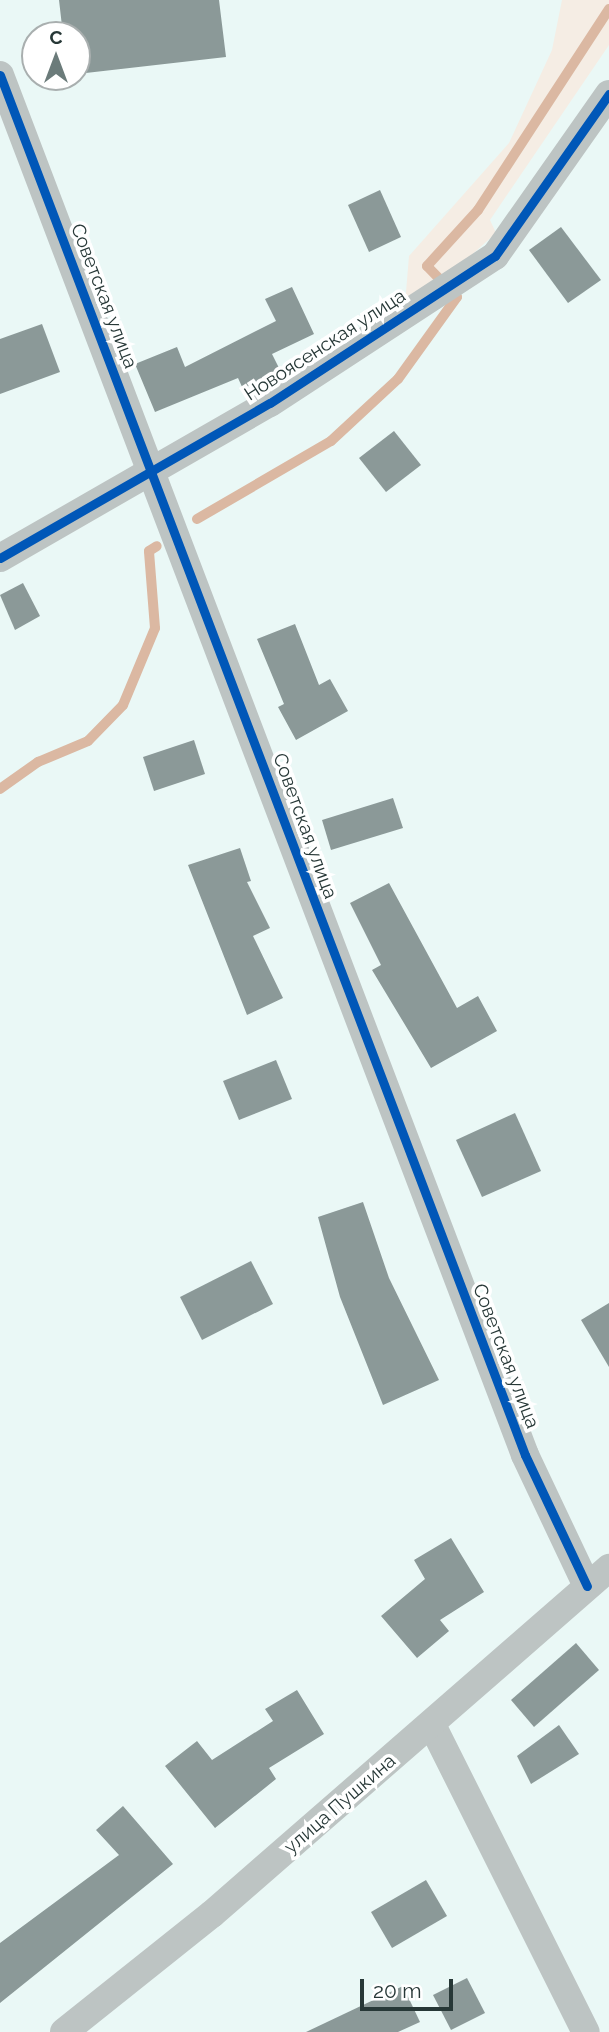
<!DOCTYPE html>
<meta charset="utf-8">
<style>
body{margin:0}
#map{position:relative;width:609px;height:2032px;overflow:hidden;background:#eaf8f6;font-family:Raleway,sans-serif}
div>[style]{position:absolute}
.green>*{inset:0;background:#f5ede4}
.stream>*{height:10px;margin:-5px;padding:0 5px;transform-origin:5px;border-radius:5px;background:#dbb8a2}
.building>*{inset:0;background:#8b9998}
.street>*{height:28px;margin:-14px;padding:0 14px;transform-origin:14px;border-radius:14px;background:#bdc4c3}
.cycleway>*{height:9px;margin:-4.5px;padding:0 4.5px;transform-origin:4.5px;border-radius:4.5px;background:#0057b8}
span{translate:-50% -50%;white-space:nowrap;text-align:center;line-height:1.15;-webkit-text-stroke:7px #fff;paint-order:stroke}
.street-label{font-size:19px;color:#273837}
.north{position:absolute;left:21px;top:21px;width:70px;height:70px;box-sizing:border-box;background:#fff;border:2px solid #a9afaf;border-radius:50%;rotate:0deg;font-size:19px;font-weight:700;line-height:28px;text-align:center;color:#273837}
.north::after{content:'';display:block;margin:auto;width:24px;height:32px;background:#6b7b7a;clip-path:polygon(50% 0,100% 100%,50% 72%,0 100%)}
.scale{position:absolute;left:360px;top:1979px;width:93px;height:32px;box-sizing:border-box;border:4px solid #273837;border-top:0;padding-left:9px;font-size:21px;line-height:24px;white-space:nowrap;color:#273837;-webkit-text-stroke:5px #fff;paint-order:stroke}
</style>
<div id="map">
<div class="green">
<div style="clip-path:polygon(562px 0,609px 0,609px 45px,490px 220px,496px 233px,404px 316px,409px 256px,509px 143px,552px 50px)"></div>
</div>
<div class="stream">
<div style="left:197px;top:519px;width:155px;rotate:-30.2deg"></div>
<div style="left:331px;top:441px;width:91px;rotate:-42.8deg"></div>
<div style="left:398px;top:379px;width:101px;rotate:-54.3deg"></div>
<div style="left:457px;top:297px;width:43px;rotate:-134.1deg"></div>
<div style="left:427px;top:266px;width:76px;rotate:-47.7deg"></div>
<div style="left:478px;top:210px;width:240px;rotate:-56.9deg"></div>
<div style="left:0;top:789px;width:47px;rotate:-35.4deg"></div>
<div style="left:38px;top:762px;width:54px;rotate:-22.8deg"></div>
<div style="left:88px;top:741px;width:50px;rotate:-45.8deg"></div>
<div style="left:123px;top:705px;width:83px;rotate:-67.4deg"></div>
<div style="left:155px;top:628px;width:77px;rotate:-94.5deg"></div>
<div style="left:149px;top:551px;width:9px;rotate:-32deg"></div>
</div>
<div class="building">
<div style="clip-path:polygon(59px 0,219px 0,226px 57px,77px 74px,77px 35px,63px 35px)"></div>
<div style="clip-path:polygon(380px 190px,401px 237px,369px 252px,348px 205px)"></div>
<div style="clip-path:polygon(561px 227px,601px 280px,568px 303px,529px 250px)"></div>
<div style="clip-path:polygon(292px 287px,314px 334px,272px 354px,280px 370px,243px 389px,238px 378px,155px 412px,135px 364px,177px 347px,185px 367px,276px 321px,265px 299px)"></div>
<div style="clip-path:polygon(42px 324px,60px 372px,0 394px,0 339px)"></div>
<div style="clip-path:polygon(394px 431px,421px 465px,386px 492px,359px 458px)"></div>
<div style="clip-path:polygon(23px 583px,40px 616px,15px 630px,0 595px)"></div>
<div style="clip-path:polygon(295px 624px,319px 685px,330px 679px,348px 711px,296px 740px,278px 707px,284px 704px,257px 639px)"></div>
<div style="clip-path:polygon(194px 740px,205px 774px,154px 791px,143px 757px)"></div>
<div style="clip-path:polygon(393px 798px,403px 828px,331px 850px,322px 820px)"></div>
<div style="clip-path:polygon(240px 848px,251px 881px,247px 882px,270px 928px,253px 936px,283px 998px,247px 1015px,188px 865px)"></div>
<div style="clip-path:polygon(389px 883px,457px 1008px,478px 996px,497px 1031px,431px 1068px,372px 970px,381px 965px,350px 903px)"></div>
<div style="clip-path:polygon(276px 1060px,292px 1099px,239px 1120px,223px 1081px)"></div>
<div style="clip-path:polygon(515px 1113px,541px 1171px,482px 1197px,456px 1140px)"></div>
<div style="clip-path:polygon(363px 1202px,389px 1278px,439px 1380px,383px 1405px,340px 1297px,318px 1217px)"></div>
<div style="clip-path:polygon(251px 1261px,273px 1304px,202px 1340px,180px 1297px)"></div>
<div style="clip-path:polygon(609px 1303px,609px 1367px,581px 1320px)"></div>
<div style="clip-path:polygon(451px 1538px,484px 1592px,440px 1620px,449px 1631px,417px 1658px,381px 1616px,425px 1579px,414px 1560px)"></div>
<div style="clip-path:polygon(576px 1643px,599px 1670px,534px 1727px,511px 1700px)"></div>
<div style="clip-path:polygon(297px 1690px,324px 1734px,269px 1768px,276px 1779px,215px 1828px,165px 1766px,197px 1741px,212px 1760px,273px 1721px,265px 1709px)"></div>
<div style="clip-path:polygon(559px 1725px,579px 1754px,531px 1784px,517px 1756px)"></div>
<div style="clip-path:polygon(123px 1806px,173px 1864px,0 2003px,0 1943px,119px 1855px,96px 1830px)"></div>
<div style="clip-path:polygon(426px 1880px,447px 1916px,392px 1948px,371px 1912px)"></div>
<div style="clip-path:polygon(467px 1978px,485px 2013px,451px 2030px,433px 1995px)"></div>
<div style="clip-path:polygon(403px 1986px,420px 2022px,398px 2032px,306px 2032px)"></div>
</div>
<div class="street">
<div style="left:0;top:75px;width:1476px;rotate:69.17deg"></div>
<div style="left:525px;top:1455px;width:145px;rotate:64.7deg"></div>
<div style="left:0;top:558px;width:311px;rotate:-29.9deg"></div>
<div style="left:270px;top:403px;width:269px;rotate:-33.2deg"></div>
<div style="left:495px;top:256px;width:198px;rotate:-54.9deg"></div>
<div style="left:432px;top:1725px;width:343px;rotate:63.4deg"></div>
<div style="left:64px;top:2032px;width:189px;rotate:-38.6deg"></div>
<div style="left:212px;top:1914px;width:527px;rotate:-41.07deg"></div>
</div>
<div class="cycleway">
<div style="left:0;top:75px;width:1476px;rotate:69.17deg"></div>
<div style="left:525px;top:1455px;width:145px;rotate:64.7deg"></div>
<div style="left:0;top:558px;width:311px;rotate:-29.9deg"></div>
<div style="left:270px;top:403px;width:269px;rotate:-33.2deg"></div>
<div style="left:495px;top:256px;width:198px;rotate:-54.9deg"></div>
</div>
<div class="street-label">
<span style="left:104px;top:296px;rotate:69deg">Советская улица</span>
<span style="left:325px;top:345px;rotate:-33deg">Новоясенская улица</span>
<span style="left:305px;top:826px;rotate:70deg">Советская улица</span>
<span style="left:506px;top:1356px;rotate:69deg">Советская улица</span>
<span style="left:340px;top:1804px;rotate:-41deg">улица Пушкина</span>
</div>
<div class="north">С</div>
<div class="scale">20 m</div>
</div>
